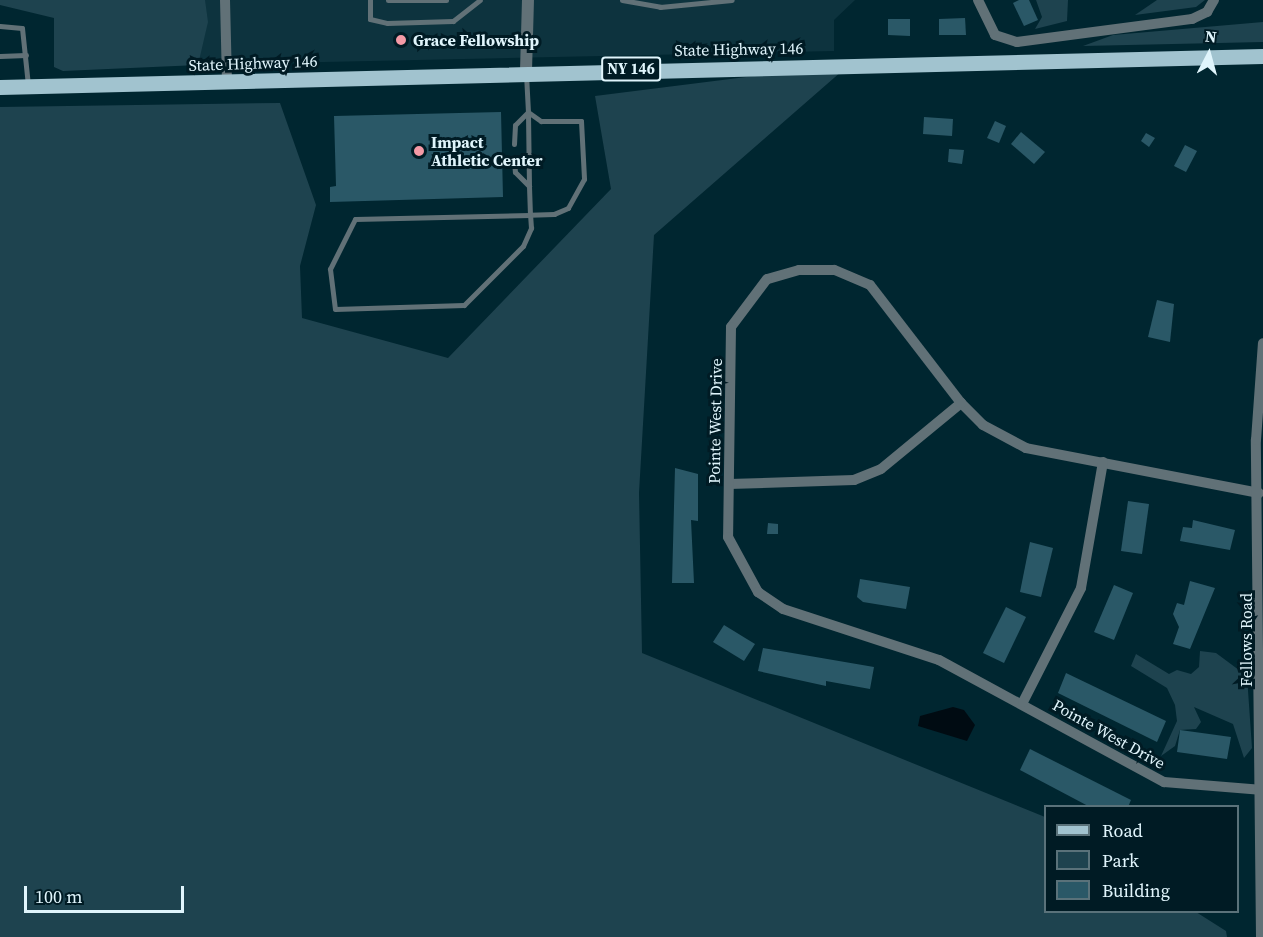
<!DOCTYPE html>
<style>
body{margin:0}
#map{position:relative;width:1263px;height:937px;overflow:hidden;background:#002630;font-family:"Source Serif 4",serif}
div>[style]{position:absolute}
.built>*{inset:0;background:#0d333e}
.green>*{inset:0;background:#1e434f}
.water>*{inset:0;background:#000b12}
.building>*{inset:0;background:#2a5867}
.service>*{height:5px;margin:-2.5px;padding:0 2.5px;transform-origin:2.5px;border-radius:2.5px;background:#617177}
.minor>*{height:10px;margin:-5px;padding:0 5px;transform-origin:5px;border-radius:5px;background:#617177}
.tertiary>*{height:12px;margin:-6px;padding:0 6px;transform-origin:6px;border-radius:6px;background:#617177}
.primary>*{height:15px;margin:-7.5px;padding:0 7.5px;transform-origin:7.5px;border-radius:7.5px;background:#a1c3cf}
.dots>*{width:16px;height:16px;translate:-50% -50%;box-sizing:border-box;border:3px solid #001b24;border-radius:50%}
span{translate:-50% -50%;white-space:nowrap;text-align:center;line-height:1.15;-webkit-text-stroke:6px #001b24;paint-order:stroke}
.shield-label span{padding:2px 4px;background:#001b24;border:2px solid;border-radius:4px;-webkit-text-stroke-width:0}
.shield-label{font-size:15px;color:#e0f5fc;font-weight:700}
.poi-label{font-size:16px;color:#e0f5fc;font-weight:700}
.left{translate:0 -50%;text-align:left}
.street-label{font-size:16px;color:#e0f5fc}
.legend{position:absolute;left:1044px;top:805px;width:195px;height:108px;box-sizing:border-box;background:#001b24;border:2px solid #5a727a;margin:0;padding:8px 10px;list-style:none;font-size:18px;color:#e0f5fc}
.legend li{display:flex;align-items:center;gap:12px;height:30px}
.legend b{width:30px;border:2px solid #5a727a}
.north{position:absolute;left:1179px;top:24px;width:60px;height:60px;-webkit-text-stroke:4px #001b24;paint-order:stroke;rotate:6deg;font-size:16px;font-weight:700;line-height:24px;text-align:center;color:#e0f5fc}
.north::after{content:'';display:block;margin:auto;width:21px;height:27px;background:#e0f5fc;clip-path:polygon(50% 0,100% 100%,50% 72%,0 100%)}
.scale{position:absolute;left:24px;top:886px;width:160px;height:27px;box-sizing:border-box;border:3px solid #e0f5fc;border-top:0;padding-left:8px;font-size:18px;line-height:21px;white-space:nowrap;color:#e0f5fc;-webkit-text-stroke:4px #001b24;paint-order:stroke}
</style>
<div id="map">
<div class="built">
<div style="clip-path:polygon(91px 0,855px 0,834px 20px,834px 51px,97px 67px)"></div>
</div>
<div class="green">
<div style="clip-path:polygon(0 0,205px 0,208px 22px,198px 65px,63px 71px,54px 67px,54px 18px,0 5px)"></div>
<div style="clip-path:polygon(1036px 0,1068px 0,1067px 21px,1035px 29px,1042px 17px)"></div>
<div style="clip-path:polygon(1157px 0,1205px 0,1196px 7px,1135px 15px)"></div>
<div style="clip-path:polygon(1263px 22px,1263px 42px,1083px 46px,1113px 35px)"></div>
<div style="clip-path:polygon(850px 64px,654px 235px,639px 493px,642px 653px,1045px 817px,1046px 912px,1196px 912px,1226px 931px,1227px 937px,0 937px,0 107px,280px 103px,316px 205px,300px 266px,302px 318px,448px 358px,611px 189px,595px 96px)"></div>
<div style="clip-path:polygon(1200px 651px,1216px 653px,1247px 676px,1252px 748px,1244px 758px,1233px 724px,1194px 707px,1201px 722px,1196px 729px,1180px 730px,1175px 746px,1161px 756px,1177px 721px,1175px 705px,1167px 688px,1131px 666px,1136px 654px,1169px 674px,1177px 670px,1191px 674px,1199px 667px)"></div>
</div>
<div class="water">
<div style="clip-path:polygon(953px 707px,964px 710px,975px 725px,967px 741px,918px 726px,920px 716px)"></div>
</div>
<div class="building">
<div style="clip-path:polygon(1019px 0,1029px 0,1038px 20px,1024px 26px,1013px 3px)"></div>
<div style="clip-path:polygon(965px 18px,966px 35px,939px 35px,939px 19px)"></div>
<div style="clip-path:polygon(888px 19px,910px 19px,910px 36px,888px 35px)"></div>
<div style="clip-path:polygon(501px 112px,503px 197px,330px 202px,330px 187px,336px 186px,334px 116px)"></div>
<div style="clip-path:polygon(924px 117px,953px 119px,952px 136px,923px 134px)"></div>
<div style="clip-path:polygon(995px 121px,1006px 126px,999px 143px,987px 138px)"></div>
<div style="clip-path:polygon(1021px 132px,1045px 152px,1034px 164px,1011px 144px)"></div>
<div style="clip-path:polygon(1146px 133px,1155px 138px,1149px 147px,1141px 141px)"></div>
<div style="clip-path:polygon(1185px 145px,1197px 151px,1186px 172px,1174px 166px)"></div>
<div style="clip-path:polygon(949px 149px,964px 150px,962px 164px,948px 162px)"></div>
<div style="clip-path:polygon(1157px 300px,1174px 304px,1170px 342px,1148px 337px)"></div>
<div style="clip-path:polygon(675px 468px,698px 474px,698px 521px,691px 520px,694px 583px,672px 583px)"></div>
<div style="clip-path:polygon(1128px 501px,1149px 504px,1142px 554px,1121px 551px)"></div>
<div style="clip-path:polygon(1193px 520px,1235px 530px,1230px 550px,1180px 541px,1183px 527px,1192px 528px)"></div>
<div style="clip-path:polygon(768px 523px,778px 524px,778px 534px,767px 534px)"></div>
<div style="clip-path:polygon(1030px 542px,1053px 548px,1041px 597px,1020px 592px)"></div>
<div style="clip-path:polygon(860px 579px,910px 587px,906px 609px,863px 602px,857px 597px)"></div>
<div style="clip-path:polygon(1190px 581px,1215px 588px,1190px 649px,1173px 644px,1179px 627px,1173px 614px,1177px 603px,1184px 605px)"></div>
<div style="clip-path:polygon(1114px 585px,1133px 593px,1114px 640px,1094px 632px)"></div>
<div style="clip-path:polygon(1006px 607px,1026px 617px,1004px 663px,983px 653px)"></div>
<div style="clip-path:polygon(724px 625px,755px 644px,744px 661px,713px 642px)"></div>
<div style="clip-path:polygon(763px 648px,874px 667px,870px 689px,826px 681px,826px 686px,758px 671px)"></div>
<div style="clip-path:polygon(1066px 673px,1166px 721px,1157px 742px,1058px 693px)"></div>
<div style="clip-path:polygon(1180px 730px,1231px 737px,1227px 759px,1177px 752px)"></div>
<div style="clip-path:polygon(1030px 749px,1131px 800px,1128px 807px,1090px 807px,1020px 770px)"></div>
</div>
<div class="service">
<div style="left:370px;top:0;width:19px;rotate:90deg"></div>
<div style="left:370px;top:19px;width:17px;rotate:13deg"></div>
<div style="left:387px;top:23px;width:66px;rotate:-1.7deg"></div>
<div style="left:453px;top:21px;width:34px;rotate:-38deg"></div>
<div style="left:388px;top:0;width:58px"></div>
<div style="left:622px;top:0;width:39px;rotate:10deg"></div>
<div style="left:660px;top:7px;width:72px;rotate:-5.6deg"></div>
<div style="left:0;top:26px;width:22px;rotate:5deg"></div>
<div style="left:22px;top:28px;width:57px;rotate:84deg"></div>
<div style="left:0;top:56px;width:26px;rotate:-2deg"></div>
<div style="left:514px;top:144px;width:19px;rotate:-87deg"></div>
<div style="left:515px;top:125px;width:18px;rotate:-45deg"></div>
<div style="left:528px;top:112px;width:16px;rotate:35deg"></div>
<div style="left:541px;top:121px;width:40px"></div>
<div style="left:581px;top:121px;width:58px;rotate:87deg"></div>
<div style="left:584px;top:179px;width:33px;rotate:119deg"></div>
<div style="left:568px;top:208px;width:15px;rotate:157deg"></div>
<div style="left:554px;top:214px;width:24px;rotate:178deg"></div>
<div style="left:530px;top:215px;width:175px;rotate:178.7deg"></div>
<div style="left:355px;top:219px;width:56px;rotate:116.6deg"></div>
<div style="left:330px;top:269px;width:40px;rotate:82.9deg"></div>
<div style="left:335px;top:309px;width:129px;rotate:-1.8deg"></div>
<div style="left:464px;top:305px;width:83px;rotate:-45deg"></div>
<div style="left:523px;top:246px;width:20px;rotate:-66deg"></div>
<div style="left:531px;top:228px;width:13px;rotate:-94deg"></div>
<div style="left:530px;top:215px;width:29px;rotate:-92deg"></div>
<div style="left:529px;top:186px;width:74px;rotate:-90.8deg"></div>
<div style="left:528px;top:112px;width:36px;rotate:-93deg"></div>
<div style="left:514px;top:159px;width:13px;rotate:86deg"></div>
<div style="left:515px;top:172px;width:20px;rotate:45deg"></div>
</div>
<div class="minor">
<div style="left:225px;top:0;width:82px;rotate:88.6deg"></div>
<div style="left:978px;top:0;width:39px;rotate:64deg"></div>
<div style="left:995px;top:35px;width:23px;rotate:18deg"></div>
<div style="left:1017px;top:42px;width:177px;rotate:-7.5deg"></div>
<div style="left:1192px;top:19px;width:17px;rotate:-25deg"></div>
<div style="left:1207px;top:12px;width:14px;rotate:-60deg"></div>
<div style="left:729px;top:484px;width:125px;rotate:-1.8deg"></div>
<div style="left:854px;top:480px;width:29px;rotate:-22deg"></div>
<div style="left:881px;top:469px;width:104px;rotate:-39.5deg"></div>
<div style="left:1259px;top:493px;width:237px;rotate:-169.1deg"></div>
<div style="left:1026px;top:448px;width:49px;rotate:-151.9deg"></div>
<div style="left:983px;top:425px;width:31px;rotate:-135deg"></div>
<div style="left:961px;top:403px;width:149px;rotate:-127.6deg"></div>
<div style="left:870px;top:285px;width:39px;rotate:-157deg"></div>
<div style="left:834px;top:270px;width:35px;rotate:180deg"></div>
<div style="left:799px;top:270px;width:33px;rotate:164deg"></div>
<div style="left:767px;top:279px;width:60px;rotate:126.9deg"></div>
<div style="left:731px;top:327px;width:210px;rotate:90.8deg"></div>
<div style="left:728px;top:537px;width:63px;rotate:61.4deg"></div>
<div style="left:758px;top:592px;width:30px;rotate:34deg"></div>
<div style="left:783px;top:609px;width:164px;rotate:18.1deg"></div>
<div style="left:939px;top:660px;width:256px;rotate:28.5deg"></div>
<div style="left:1164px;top:782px;width:99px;rotate:4.6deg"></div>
<div style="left:1023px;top:702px;width:128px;rotate:-63deg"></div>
<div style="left:1081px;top:588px;width:128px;rotate:-80.1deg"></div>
<div style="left:1261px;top:937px;width:497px;rotate:-90.6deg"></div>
<div style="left:1256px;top:440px;width:97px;rotate:-85.9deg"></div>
</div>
<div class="tertiary">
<div style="left:526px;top:71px;width:71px;rotate:-88.4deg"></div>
</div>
<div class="primary">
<div style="left:0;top:87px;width:1263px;rotate:-1.41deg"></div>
</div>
<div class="dots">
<div style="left:401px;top:40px;background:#f49aa6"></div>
<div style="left:419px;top:151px;background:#f49aa6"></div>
</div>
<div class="shield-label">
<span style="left:631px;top:69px">NY 146</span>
</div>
<div class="poi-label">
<span class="left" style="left:413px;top:40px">Grace Fellowship</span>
<span class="left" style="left:431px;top:151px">Impact<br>Athletic Center</span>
</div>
<div class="street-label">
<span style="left:739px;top:49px;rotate:-1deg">State Highway 146</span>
<span style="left:253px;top:63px;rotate:-2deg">State Highway 146</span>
<span style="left:715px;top:421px;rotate:-89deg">Pointe West Drive</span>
<span style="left:1246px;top:640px;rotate:-90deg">Fellows Road</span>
<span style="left:1109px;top:734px;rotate:29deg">Pointe West Drive</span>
</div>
<ul class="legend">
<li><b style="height:8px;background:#a1c3cf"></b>Road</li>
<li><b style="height:16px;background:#1e434f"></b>Park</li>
<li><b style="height:16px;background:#2a5867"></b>Building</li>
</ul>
<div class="north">N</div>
<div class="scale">100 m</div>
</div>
